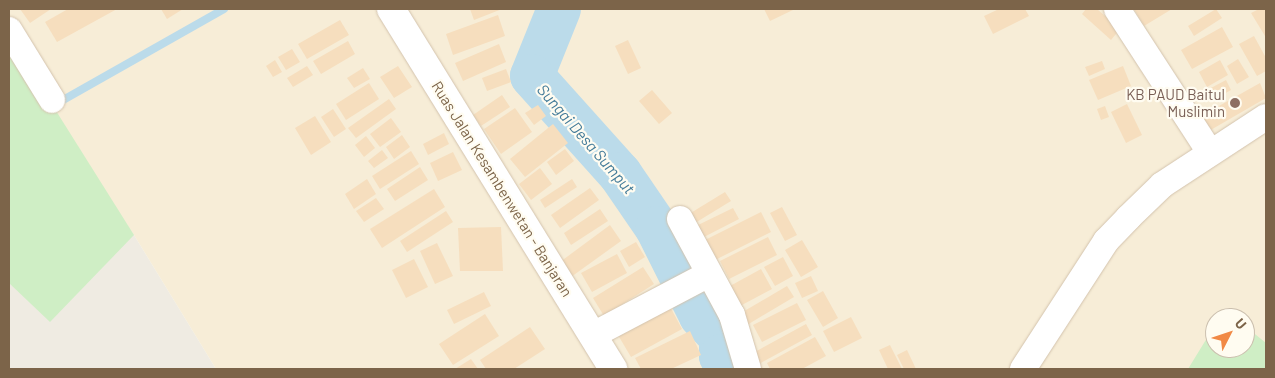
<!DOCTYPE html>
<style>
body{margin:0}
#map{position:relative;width:1275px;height:378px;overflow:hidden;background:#fefae9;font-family:Barlow,sans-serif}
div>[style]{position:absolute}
.residential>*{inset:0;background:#f7edd7}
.industrial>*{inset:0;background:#efebe2}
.green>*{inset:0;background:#cfeec5}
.stream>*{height:8px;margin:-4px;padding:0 4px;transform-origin:4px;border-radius:4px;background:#bbdbea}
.river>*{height:44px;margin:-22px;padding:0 22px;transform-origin:22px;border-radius:22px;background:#bbdbea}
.building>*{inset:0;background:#f6debe}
.roads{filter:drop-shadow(0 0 1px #d3c3ad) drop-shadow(0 0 1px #d3c3ad)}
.street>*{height:26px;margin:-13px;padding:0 13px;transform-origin:13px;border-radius:13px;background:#fff}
.secondary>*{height:28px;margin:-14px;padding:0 14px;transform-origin:14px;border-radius:14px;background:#fff}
.dots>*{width:14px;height:14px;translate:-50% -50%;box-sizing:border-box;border:2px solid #fffcf1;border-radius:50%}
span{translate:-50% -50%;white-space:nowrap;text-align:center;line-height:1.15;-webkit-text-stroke:4.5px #fffcf1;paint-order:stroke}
.education-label{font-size:15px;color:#785e54}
.right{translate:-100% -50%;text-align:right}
.street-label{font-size:15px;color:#7c6449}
.water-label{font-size:16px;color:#437b99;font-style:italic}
.frame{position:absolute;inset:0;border:10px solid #7c6449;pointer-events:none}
.north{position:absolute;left:1205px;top:308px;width:50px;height:50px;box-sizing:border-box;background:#fffcf1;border:1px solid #cbbfae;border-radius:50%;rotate:49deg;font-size:14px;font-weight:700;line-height:20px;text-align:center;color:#7c6449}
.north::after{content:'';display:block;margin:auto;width:18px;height:22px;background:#f18945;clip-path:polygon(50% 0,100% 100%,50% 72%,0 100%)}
</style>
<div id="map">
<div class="residential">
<div style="clip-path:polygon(evenodd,9px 9px,1266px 9px,1266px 369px,216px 369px,134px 235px,9px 54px,9px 9px,1215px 318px,1245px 318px,1245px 348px,1215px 348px,1215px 318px)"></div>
</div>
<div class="industrial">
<div style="clip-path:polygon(9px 54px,134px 235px,216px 369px,9px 369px)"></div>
</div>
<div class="green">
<div style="clip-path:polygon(9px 36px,134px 235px,50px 322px,9px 283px)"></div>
<div style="clip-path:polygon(1215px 325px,1215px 348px,1245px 348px,1245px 326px,1266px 343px,1266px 369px,1188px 369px)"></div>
</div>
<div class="stream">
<div style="left:56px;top:104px;width:193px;rotate:-29.5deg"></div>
</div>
<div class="river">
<div style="left:559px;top:9px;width:72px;rotate:111.9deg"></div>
<div style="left:532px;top:76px;width:132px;rotate:48.1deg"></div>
<div style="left:620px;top:174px;width:65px;rotate:55.6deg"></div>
<div style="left:657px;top:228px;width:98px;rotate:63.4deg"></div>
<div style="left:701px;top:316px;width:29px;rotate:46deg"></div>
<div style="left:721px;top:337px;width:19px;rotate:90deg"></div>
<div style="left:721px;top:356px;width:15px;rotate:58deg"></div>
</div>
<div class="building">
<div style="clip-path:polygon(20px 9px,51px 9px,30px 23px)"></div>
<div style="clip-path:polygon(68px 9px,117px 9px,57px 42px,45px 22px)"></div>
<div style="clip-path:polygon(161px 9px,183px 9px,167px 19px)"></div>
<div style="clip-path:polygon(470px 9px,502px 9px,474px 20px)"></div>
<div style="clip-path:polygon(764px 9px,795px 9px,770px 21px)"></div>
<div style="clip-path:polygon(999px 9px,1025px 9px,1029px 16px,993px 34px,984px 16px)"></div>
<div style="clip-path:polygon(1086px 9px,1097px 9px,1120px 29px,1111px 40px,1082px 14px)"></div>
<div style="clip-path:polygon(1134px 9px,1172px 9px,1144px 26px)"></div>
<div style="clip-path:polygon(1216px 9px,1222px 18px,1194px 36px,1188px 26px)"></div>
<div style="clip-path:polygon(1259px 9px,1266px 9px,1265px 36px,1251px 13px)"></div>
<div style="clip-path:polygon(498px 15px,505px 36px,453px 55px,446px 34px)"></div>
<div style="clip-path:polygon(340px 20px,349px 35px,307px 59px,298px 44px)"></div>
<div style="clip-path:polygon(1222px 27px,1233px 47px,1192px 69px,1181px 50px)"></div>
<div style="clip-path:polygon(1254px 36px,1266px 58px,1266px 71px,1257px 76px,1239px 44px)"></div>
<div style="clip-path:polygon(628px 40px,641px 68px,628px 74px,615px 46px)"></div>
<div style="clip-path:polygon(348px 41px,355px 54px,321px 74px,313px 61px)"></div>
<div style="clip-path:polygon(499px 44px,506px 62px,463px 81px,455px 63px)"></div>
<div style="clip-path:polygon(292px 49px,300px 62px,286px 70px,278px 57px)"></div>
<div style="clip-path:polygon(1238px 59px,1249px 77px,1237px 84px,1227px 66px)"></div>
<div style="clip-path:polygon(275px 60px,282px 72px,273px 77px,266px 66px)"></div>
<div style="clip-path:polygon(1220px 60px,1228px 75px,1207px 87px,1199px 72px)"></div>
<div style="clip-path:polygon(1102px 61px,1105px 69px,1089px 76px,1085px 67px)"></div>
<div style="clip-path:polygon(307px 66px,313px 75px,293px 87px,287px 78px)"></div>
<div style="clip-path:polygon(398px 66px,412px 87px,394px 98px,380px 77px)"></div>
<div style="clip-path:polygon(1123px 66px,1131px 86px,1098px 100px,1089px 80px)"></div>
<div style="clip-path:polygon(363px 68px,370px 79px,354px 88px,347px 78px)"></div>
<div style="clip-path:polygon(506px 69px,511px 82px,487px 91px,482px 78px)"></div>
<div style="clip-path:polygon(1226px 80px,1231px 90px,1215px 99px,1209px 89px)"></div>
<div style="clip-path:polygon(369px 83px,379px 99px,346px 120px,336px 104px)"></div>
<div style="clip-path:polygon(1260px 83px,1266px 98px,1202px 135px,1194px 120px)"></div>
<div style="clip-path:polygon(652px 90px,672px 113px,659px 124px,639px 101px)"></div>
<div style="clip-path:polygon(502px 95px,510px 107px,481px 126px,473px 115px)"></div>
<div style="clip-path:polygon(389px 99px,396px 109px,356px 138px,348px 128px)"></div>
<div style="clip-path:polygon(1127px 104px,1142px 135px,1126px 143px,1111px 112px)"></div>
<div style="clip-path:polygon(538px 105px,546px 116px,534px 125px,525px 113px)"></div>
<div style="clip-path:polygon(1105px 106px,1109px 117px,1101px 120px,1097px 109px)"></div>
<div style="clip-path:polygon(515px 108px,532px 132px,501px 154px,484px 129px)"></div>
<div style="clip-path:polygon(333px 109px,346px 129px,334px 137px,321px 117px)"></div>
<div style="clip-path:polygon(315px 116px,331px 142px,311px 155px,295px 128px)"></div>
<div style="clip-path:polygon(391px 118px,401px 132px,380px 147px,370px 134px)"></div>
<div style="clip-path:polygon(553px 124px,568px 143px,525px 177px,510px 159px)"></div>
<div style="clip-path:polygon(444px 133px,449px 144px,428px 155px,423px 144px)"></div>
<div style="clip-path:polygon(402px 135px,410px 147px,394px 159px,386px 147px)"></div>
<div style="clip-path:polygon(366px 136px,375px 148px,364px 157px,355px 145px)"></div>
<div style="clip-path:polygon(565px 149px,574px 161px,556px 175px,547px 162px)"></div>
<div style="clip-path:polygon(382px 150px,388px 158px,374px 168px,368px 161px)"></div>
<div style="clip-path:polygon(411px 151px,419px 164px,380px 189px,372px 176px)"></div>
<div style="clip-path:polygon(453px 152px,462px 170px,438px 181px,430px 163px)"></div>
<div style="clip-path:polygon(420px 167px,428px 180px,395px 201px,387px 189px)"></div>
<div style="clip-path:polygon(540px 168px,552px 184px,531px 200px,519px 184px)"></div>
<div style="clip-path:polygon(367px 179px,376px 194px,354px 209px,345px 194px)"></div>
<div style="clip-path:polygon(572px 179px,577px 187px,545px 208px,540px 200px)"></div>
<div style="clip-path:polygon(590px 188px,599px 200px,560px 228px,551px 215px)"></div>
<div style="clip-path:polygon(434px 189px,445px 207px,382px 248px,370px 229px)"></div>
<div style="clip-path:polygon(725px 192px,731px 201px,695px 223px,689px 214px)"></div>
<div style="clip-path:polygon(376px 198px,384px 209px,364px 222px,356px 211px)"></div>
<div style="clip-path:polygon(782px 207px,797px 235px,785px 241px,770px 213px)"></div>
<div style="clip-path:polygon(733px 208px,739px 219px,702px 238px,696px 226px)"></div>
<div style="clip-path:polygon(600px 209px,608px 221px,571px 245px,564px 233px)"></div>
<div style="clip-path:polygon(446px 211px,453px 222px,407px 252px,400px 241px)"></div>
<div style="clip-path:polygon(761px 212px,771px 232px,713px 261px,703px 241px)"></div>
<div style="clip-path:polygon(610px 225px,621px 241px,571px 277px,560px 262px)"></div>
<div style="clip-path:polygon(501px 227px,503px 271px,460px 271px,458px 228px)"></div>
<div style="clip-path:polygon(768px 237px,777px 255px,729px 279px,720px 261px)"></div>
<div style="clip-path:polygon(802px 240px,818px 267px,801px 277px,785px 250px)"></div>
<div style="clip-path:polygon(636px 242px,645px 257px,629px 267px,620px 251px)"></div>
<div style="clip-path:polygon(437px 243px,453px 276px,435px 284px,420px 251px)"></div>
<div style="clip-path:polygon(617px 254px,627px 273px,592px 292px,581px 273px)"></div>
<div style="clip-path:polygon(783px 257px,793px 276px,775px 286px,764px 267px)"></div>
<div style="clip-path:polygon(414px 259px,428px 287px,406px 298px,392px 270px)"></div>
<div style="clip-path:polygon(643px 267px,654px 284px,604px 316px,593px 298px)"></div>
<div style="clip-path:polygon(761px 269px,772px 289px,740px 306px,730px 286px)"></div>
<div style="clip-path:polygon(811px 276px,818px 291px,802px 298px,795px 283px)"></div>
<div style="clip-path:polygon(787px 286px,794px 297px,747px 325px,741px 313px)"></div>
<div style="clip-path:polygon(823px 291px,838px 318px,823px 327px,807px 300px)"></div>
<div style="clip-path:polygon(484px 292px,491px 306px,454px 324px,447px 310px)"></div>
<div style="clip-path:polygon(667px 301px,682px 329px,631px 357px,615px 330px)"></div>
<div style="clip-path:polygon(797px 303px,806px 320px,762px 342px,753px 325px)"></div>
<div style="clip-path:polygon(485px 314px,499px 336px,453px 365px,439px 344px)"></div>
<div style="clip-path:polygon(851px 317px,862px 338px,834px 352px,823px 331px)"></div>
<div style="clip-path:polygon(806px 324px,812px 335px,757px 365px,751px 354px)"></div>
<div style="clip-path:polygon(530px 327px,545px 349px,514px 369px,486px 369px,480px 360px)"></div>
<div style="clip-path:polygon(690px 331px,701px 355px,671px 369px,641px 369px,635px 358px)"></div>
<div style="clip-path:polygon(815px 337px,826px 356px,802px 369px,770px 369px,767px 363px)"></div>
<div style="clip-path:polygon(890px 345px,902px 369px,888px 369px,879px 350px)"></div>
<div style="clip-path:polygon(907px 350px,916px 369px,904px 369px,897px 355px)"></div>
<div style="clip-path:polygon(471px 359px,478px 369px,455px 369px)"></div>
</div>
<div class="roads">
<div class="street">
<div style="left:1117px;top:9px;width:171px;rotate:57deg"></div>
<div style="left:9px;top:30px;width:82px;rotate:58.4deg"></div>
<div style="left:680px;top:219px;width:109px;rotate:61.6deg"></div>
<div style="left:732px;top:315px;width:56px;rotate:73.5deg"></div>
<div style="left:593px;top:335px;width:131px;rotate:-27.7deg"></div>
<div style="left:1023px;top:369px;width:153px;rotate:-57deg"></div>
<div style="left:1106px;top:241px;width:32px;rotate:-46deg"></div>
<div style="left:1128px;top:218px;width:47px;rotate:-44.1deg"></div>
<div style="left:1162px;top:185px;width:124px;rotate:-33.2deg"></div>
</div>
<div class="secondary">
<div style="left:391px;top:9px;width:423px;rotate:58.3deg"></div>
</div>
</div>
<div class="dots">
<div style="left:1235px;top:103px;background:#8d6e63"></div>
</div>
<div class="education-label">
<span class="right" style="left:1225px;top:103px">KB PAUD Baitul<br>Muslimin</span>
</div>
<div class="street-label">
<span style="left:502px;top:189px;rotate:58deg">Ruas Jalan Kesambenwetan - Banjaran</span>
</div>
<div class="water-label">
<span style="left:586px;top:139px;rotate:49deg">Sungai Desa Sumput</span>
</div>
<div class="frame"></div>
<div class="north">U</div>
</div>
